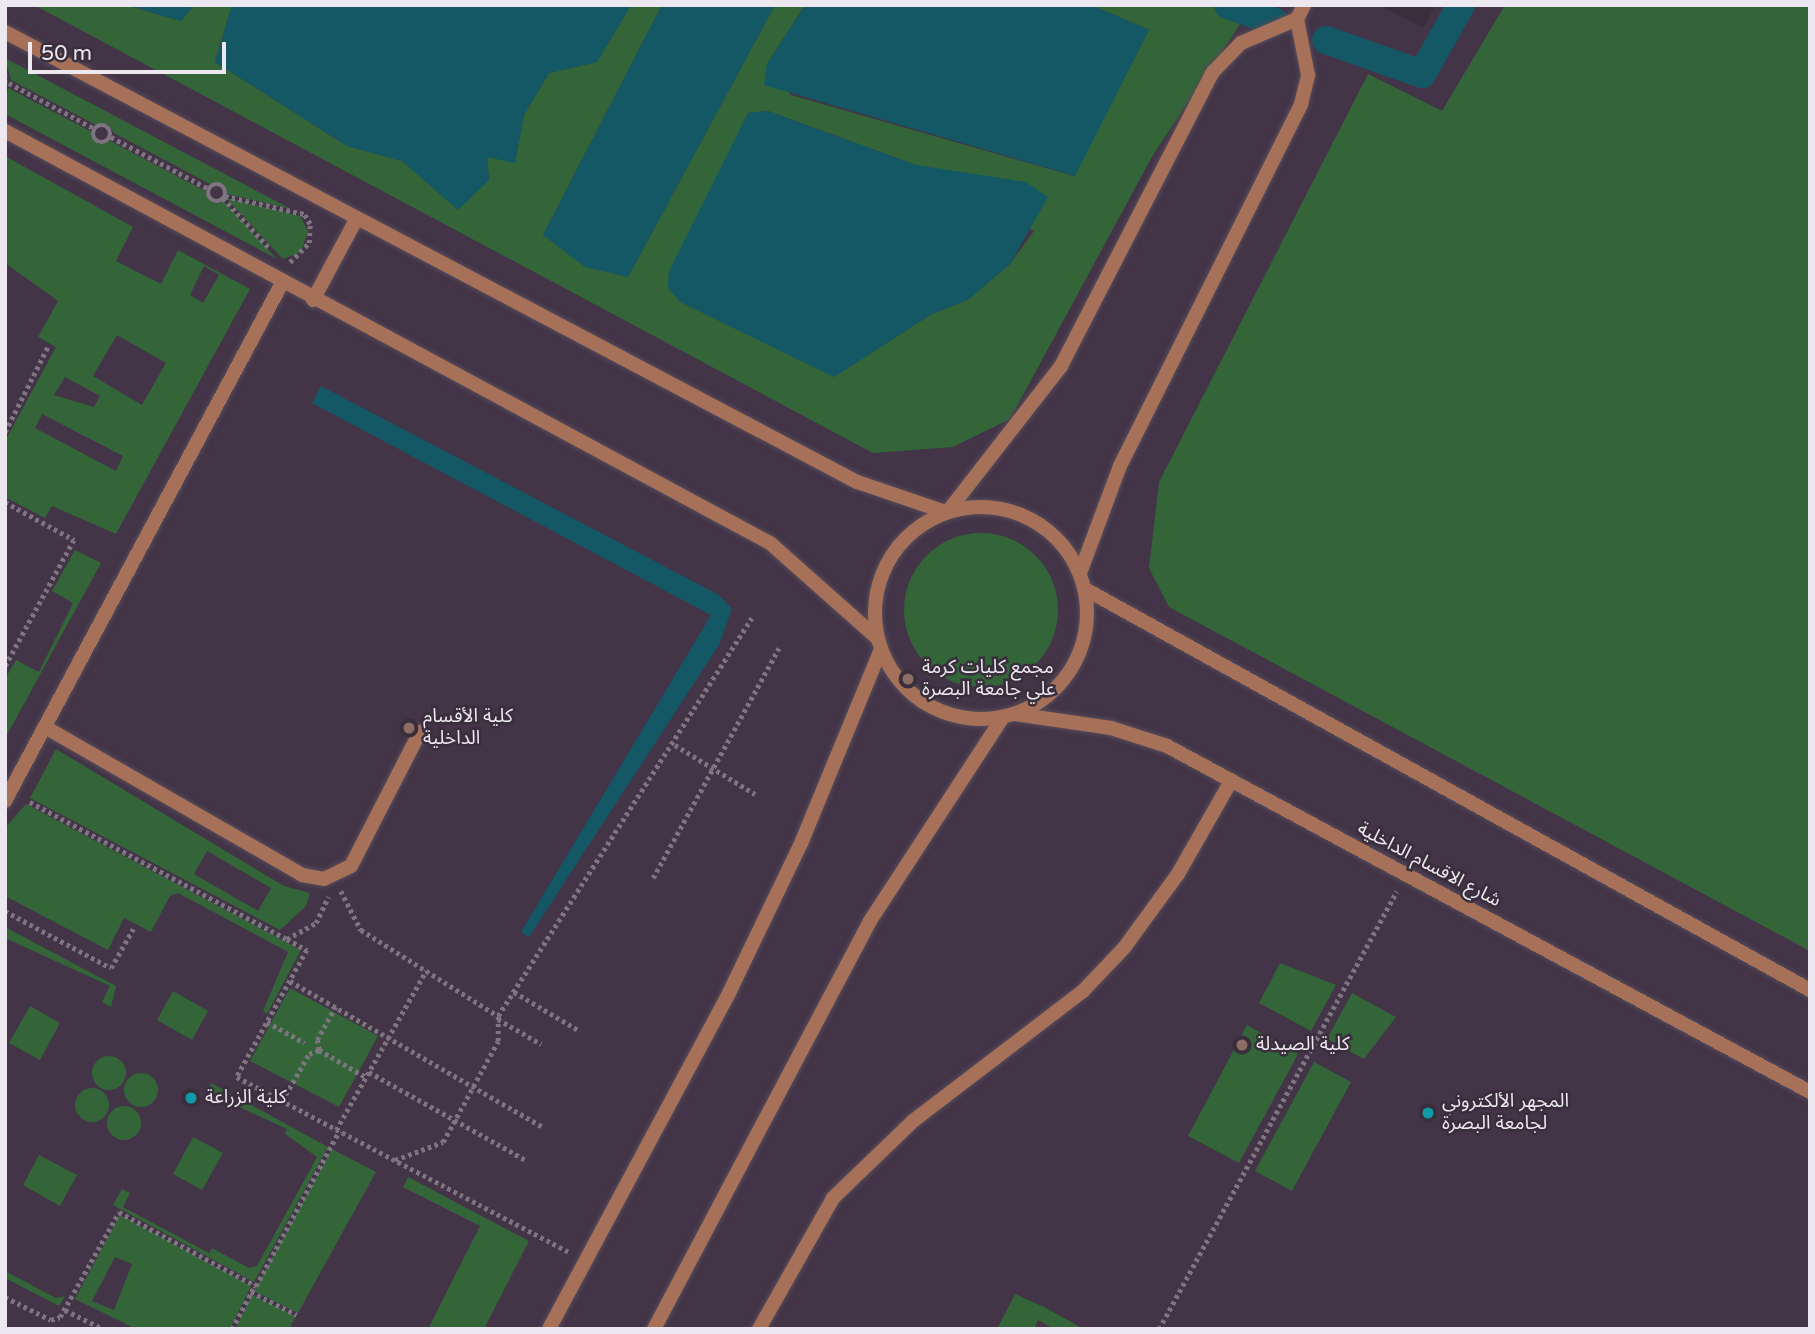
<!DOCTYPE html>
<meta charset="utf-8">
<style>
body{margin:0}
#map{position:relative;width:1815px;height:1334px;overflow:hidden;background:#392e3c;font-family:"Varela Round","Noto Sans Arabic",sans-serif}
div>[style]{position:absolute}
.built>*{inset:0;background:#433448}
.green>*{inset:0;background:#336539}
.round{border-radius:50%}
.water>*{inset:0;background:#135864}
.canal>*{height:28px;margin:-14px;padding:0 14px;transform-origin:14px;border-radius:14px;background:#135864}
.path>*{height:4.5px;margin-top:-2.25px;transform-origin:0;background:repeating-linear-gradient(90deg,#7e7581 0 3.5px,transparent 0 7px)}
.path>.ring{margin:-2.25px;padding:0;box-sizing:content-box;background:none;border:4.5px solid #7e7581;border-radius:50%}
.roads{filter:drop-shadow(0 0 2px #564c59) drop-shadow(0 0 2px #564c59)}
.service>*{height:14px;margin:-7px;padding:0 7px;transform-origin:7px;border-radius:7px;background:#a77159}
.minor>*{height:14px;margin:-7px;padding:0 7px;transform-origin:7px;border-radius:7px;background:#a77159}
.tertiary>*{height:14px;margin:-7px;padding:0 7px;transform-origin:7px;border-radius:7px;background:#a77159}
.tertiary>.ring{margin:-7px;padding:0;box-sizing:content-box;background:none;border:14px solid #a77159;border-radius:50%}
.dots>*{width:19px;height:19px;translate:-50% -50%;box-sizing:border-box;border:4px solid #392e3c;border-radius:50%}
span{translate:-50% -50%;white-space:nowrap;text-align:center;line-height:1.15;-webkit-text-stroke:5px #392e3c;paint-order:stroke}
.poi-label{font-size:19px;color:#ede7f0}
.left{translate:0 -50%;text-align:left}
.street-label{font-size:19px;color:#ede7f0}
.frame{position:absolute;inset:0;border:7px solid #ede7f0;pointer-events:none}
.scale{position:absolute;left:28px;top:42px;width:198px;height:32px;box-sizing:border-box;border:4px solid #ede7f0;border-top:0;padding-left:9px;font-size:21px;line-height:24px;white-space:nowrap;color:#ede7f0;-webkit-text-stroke:5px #392e3c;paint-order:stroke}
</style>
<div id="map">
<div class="built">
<div style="clip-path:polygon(5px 5px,1379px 5px,1423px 28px,1436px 5px,1810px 5px,1810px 1329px,5px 1329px)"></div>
</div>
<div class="green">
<div style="clip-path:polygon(evenodd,34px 5px,126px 5px,181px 21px,194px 5px,232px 5px,215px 62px,347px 146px,402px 161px,458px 209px,489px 180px,487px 157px,515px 162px,524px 115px,549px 73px,597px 62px,631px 5px,662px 5px,543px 235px,628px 277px,775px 5px,805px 5px,767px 64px,791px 95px,1074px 176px,1149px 30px,1091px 5px,1253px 5px,1153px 155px,1010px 419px,953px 447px,873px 453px,34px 5px,768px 111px,916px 165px,1034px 231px,1010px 264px,969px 299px,930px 315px,834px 377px,720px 176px,748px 113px,768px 111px)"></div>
<div style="clip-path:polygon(1505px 5px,1810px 5px,1810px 951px,1169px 607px,1149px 568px,1159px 482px,1368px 74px,1442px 111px)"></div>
<div style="clip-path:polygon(5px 58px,291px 209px,227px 194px,222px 184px,210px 184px,114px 133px,108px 124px,96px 125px,11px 80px)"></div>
<div style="clip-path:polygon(8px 88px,92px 132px,98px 144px,110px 141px,205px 191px,212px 203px,223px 201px,277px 259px,5px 114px)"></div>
<div style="clip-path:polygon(evenodd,5px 156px,133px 227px,116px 261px,161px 284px,178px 250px,250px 289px,116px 534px,52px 506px,45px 518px,5px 497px,5px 441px,56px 347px,38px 337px,58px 301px,5px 263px,5px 156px,204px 266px,219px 275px,203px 303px,190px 295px,204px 266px,5px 156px,117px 335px,166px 363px,142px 405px,93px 376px,117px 335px,5px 156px,65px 377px,100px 396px,94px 407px,54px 395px,65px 377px,5px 156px,42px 414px,123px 456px,116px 471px,35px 428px,42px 414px)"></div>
<div style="clip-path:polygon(226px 198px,300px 216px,308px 231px,301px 252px,283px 259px)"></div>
<div class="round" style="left:904px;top:533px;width:154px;height:154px"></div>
<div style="clip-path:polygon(75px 550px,101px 563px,7px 735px,5px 679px,16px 660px,39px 672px,73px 603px,52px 591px)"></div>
<div style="clip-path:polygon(evenodd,56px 749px,284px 886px,310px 893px,306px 906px,280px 930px,30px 798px,56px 749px,207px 851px,271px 888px,258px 911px,194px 874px,207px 851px)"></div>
<div style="clip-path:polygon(26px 804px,301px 950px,267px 1014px,263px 1011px,288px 952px,178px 893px,170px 896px,151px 932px,124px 918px,108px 950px,5px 896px,5px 828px)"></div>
<div style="clip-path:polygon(5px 927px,116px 986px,111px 1007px,102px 1002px,110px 986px,5px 938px)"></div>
<div style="clip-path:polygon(1280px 963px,1336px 985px,1311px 1031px,1259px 1003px)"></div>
<div style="clip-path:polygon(290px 988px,378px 1036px,339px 1107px,250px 1061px)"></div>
<div style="clip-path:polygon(173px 991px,208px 1011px,192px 1040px,157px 1020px)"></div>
<div style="clip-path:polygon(1352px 993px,1396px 1017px,1364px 1059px,1327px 1039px)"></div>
<div style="clip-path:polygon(30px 1006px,60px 1023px,40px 1060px,9px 1043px)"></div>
<div style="clip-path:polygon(1247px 1025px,1298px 1054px,1239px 1163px,1188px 1136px)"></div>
<div class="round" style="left:92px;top:1056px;width:34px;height:34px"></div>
<div style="clip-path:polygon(1314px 1062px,1351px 1082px,1292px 1191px,1255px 1171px)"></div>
<div class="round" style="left:124px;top:1073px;width:34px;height:34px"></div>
<div style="clip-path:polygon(211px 1083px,328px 1147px,254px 1282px,113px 1205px,122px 1189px,130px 1193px,123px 1207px,209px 1253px,212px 1248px,249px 1268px,257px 1266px,317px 1157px,285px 1134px,287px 1129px,207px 1092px)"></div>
<div class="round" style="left:75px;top:1088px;width:34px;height:34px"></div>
<div class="round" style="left:107px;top:1106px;width:34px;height:34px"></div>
<div style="clip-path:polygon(193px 1137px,223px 1153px,202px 1190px,173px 1174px)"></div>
<div style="clip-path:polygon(332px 1149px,376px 1172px,298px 1313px,254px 1291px)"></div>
<div style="clip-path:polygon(39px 1155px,77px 1175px,60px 1206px,23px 1185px)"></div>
<div style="clip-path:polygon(408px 1177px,529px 1241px,484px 1329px,428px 1329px,480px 1226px,403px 1187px)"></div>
<div style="clip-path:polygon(evenodd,120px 1215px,251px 1286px,230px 1329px,136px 1329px,75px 1299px,120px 1215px,115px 1257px,132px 1264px,114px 1310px,92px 1301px,115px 1257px)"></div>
<div style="clip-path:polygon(5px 1271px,56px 1298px,65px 1296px,59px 1306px,5px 1278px)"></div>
<div style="clip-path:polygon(1015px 1294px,1044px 1307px,1084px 1329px,1054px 1329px,1038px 1320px,1034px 1329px,997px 1329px)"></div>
<div style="clip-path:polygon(252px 1295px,296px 1316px,289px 1329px,235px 1329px)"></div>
</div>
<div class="water">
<div style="clip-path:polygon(126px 5px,194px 5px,181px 21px)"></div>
<div style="clip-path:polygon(232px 5px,631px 5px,597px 62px,549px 73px,524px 115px,515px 163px,487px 157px,489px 180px,458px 210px,402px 161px,347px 146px,215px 62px)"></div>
<div style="clip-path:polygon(662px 5px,775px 5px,628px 277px,585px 267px,543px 235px)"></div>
<div style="clip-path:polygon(805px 5px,1091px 5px,1149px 30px,1075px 176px,764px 85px,767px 64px)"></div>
<div style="clip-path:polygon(768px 111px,916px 165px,1026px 182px,1048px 197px,1010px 264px,969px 299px,930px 315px,834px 377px,680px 302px,668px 288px,669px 271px,748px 113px)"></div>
<div style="clip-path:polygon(321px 386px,719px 595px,732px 609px,719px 645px,529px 937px,521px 932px,711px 615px,312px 403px)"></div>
</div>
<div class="canal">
<div style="left:1228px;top:5px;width:50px;rotate:19.9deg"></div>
<div style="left:1326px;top:40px;width:102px;rotate:19.5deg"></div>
<div style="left:1422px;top:74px;width:79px;rotate:-60.5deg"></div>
</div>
<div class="path">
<div style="left:5px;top:73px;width:14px;rotate:90deg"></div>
<div style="left:9px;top:83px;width:98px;rotate:28.1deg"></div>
<div class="ring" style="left:93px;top:125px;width:13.5px;height:13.5px"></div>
<div style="left:111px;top:137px;width:111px;rotate:28deg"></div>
<div class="ring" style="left:208px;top:184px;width:13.5px;height:13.5px"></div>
<div style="left:225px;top:196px;width:81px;rotate:12.8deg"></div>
<div style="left:223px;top:198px;width:69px;rotate:47.3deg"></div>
<div style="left:290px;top:262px;width:27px;rotate:-45deg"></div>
<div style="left:309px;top:243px;width:19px;rotate:-87deg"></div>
<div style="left:310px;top:224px;width:13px;rotate:-122deg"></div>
<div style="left:5px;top:432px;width:96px;rotate:-63.4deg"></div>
<div style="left:5px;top:502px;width:79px;rotate:28.8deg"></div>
<div style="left:74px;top:540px;width:145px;rotate:118.5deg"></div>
<div style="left:675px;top:745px;width:94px;rotate:31.5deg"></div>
<div style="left:30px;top:802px;width:291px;rotate:28.1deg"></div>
<div style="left:287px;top:939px;width:33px;rotate:-29deg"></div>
<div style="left:316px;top:923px;width:29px;rotate:-65deg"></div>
<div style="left:653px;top:878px;width:262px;rotate:-61.3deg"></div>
<div style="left:341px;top:891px;width:44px;rotate:62.9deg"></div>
<div style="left:361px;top:930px;width:162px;rotate:32.1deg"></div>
<div style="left:498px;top:1016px;width:472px;rotate:-57.5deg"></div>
<div style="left:5px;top:911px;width:120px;rotate:28.3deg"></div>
<div style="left:111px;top:968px;width:45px;rotate:-60.6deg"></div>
<div style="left:287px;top:939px;width:23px;rotate:29deg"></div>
<div style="left:307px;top:950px;width:145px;rotate:118.9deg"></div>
<div style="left:237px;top:1077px;width:375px;rotate:27.8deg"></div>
<div style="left:290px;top:981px;width:292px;rotate:30deg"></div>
<div style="left:514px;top:992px;width:77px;rotate:30.6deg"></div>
<div style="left:498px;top:1019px;width:50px;rotate:30.2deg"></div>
<div style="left:267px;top:1022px;width:43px;rotate:28.9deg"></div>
<div style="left:319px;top:1050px;width:54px;rotate:29.9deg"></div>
<div style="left:319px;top:1050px;width:10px;rotate:-101deg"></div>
<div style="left:317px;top:1040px;width:38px;rotate:-61deg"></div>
<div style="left:369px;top:1072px;width:180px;rotate:29.3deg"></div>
<div style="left:282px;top:1101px;width:54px;rotate:-60.1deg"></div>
<div style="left:309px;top:1054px;width:11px;rotate:-22deg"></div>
<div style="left:336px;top:1130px;width:183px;rotate:-60.5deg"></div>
<div style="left:395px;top:1160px;width:51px;rotate:-20.6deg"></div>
<div style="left:443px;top:1142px;width:115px;rotate:-61.4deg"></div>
<div style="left:498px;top:1041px;width:25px;rotate:-90deg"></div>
<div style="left:251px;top:1292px;width:51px;rotate:26.6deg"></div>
<div style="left:5px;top:1297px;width:51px;rotate:26.6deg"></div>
<div style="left:51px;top:1320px;width:9px;rotate:-18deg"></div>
<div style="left:60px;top:1317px;width:120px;rotate:-60.7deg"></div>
<div style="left:119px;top:1212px;width:156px;rotate:28.4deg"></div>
<div style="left:256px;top:1286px;width:176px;rotate:-61.8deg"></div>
<div style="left:65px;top:1310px;width:42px;rotate:26.6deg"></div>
<div style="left:232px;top:1329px;width:50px;rotate:-62.4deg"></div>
<div style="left:1159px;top:1329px;width:498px;rotate:-61.5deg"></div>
</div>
<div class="roads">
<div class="service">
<div style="left:45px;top:727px;width:297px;rotate:29.9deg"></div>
<div style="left:302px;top:875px;width:22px;rotate:10deg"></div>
<div style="left:324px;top:879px;width:30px;rotate:-26deg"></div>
<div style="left:351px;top:866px;width:151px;rotate:-62.8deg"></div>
<div style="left:5px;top:801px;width:587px;rotate:-61.86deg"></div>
<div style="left:759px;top:1329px;width:150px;rotate:-60.5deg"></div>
<div style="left:833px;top:1198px;width:111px;rotate:-43.9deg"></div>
<div style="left:913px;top:1121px;width:214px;rotate:-37.4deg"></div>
<div style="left:1083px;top:991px;width:59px;rotate:-46.4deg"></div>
<div style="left:1124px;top:948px;width:92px;rotate:-53.9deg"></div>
<div style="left:1178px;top:874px;width:107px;rotate:-60.3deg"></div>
</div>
<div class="minor">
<div style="left:5px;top:32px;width:964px;rotate:27.84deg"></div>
<div style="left:857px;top:482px;width:93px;rotate:18.8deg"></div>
<div style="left:5px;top:131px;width:869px;rotate:28.31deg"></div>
<div style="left:770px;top:543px;width:144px;rotate:41.6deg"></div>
<div style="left:313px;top:300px;width:93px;rotate:-61.8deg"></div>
</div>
<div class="tertiary">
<div class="ring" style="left:875px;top:507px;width:198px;height:198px"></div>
<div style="left:949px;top:510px;width:182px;rotate:-52.1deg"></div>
<div style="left:1061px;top:366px;width:331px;rotate:-62.7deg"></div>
<div style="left:1213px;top:72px;width:40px;rotate:-46deg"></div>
<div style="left:1241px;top:43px;width:61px;rotate:-23.2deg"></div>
<div style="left:1297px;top:19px;width:16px;rotate:-63deg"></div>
<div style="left:1080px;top:573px;width:114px;rotate:-69.5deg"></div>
<div style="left:1120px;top:466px;width:405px;rotate:-63.4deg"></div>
<div style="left:1301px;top:104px;width:30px;rotate:-76deg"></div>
<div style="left:1308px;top:75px;width:57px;rotate:-101.1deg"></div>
<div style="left:1085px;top:589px;width:829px;rotate:28.95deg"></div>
<div style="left:1015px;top:714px;width:97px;rotate:8.3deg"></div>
<div style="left:1111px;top:728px;width:59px;rotate:17.8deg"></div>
<div style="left:1167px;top:746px;width:730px;rotate:28.28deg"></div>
<div style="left:549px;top:1329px;width:381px;rotate:-61.8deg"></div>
<div style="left:729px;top:993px;width:169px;rotate:-64.3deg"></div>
<div style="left:802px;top:841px;width:208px;rotate:-67.6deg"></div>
<div style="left:654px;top:1329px;width:462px;rotate:-62.1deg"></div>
<div style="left:870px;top:921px;width:244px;rotate:-56.9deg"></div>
</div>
</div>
<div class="dots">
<div style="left:908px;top:679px;background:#8d6e63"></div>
<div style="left:409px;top:728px;background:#8d6e63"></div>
<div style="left:1242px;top:1045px;background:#8d6e63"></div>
<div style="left:191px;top:1098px;background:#0f9aa8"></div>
<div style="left:1428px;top:1113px;background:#0f9aa8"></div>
</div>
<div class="poi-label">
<span class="left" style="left:922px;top:679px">مجمع كليات كرمة<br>علي جامعة البصرة</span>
<span class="left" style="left:423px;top:728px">كلية الأقسام<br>الداخلية</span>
<span class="left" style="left:1256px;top:1045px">كلية الصيدلة</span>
<span class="left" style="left:205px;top:1098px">كلية الزراعة</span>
<span class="left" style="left:1442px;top:1113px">المجهر الألكتروني<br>لجامعة البصرة</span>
</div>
<div class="street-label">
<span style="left:1429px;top:865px;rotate:28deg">شارع الاقسام الداخلية</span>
</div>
<div class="frame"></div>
<div class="scale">50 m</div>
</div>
